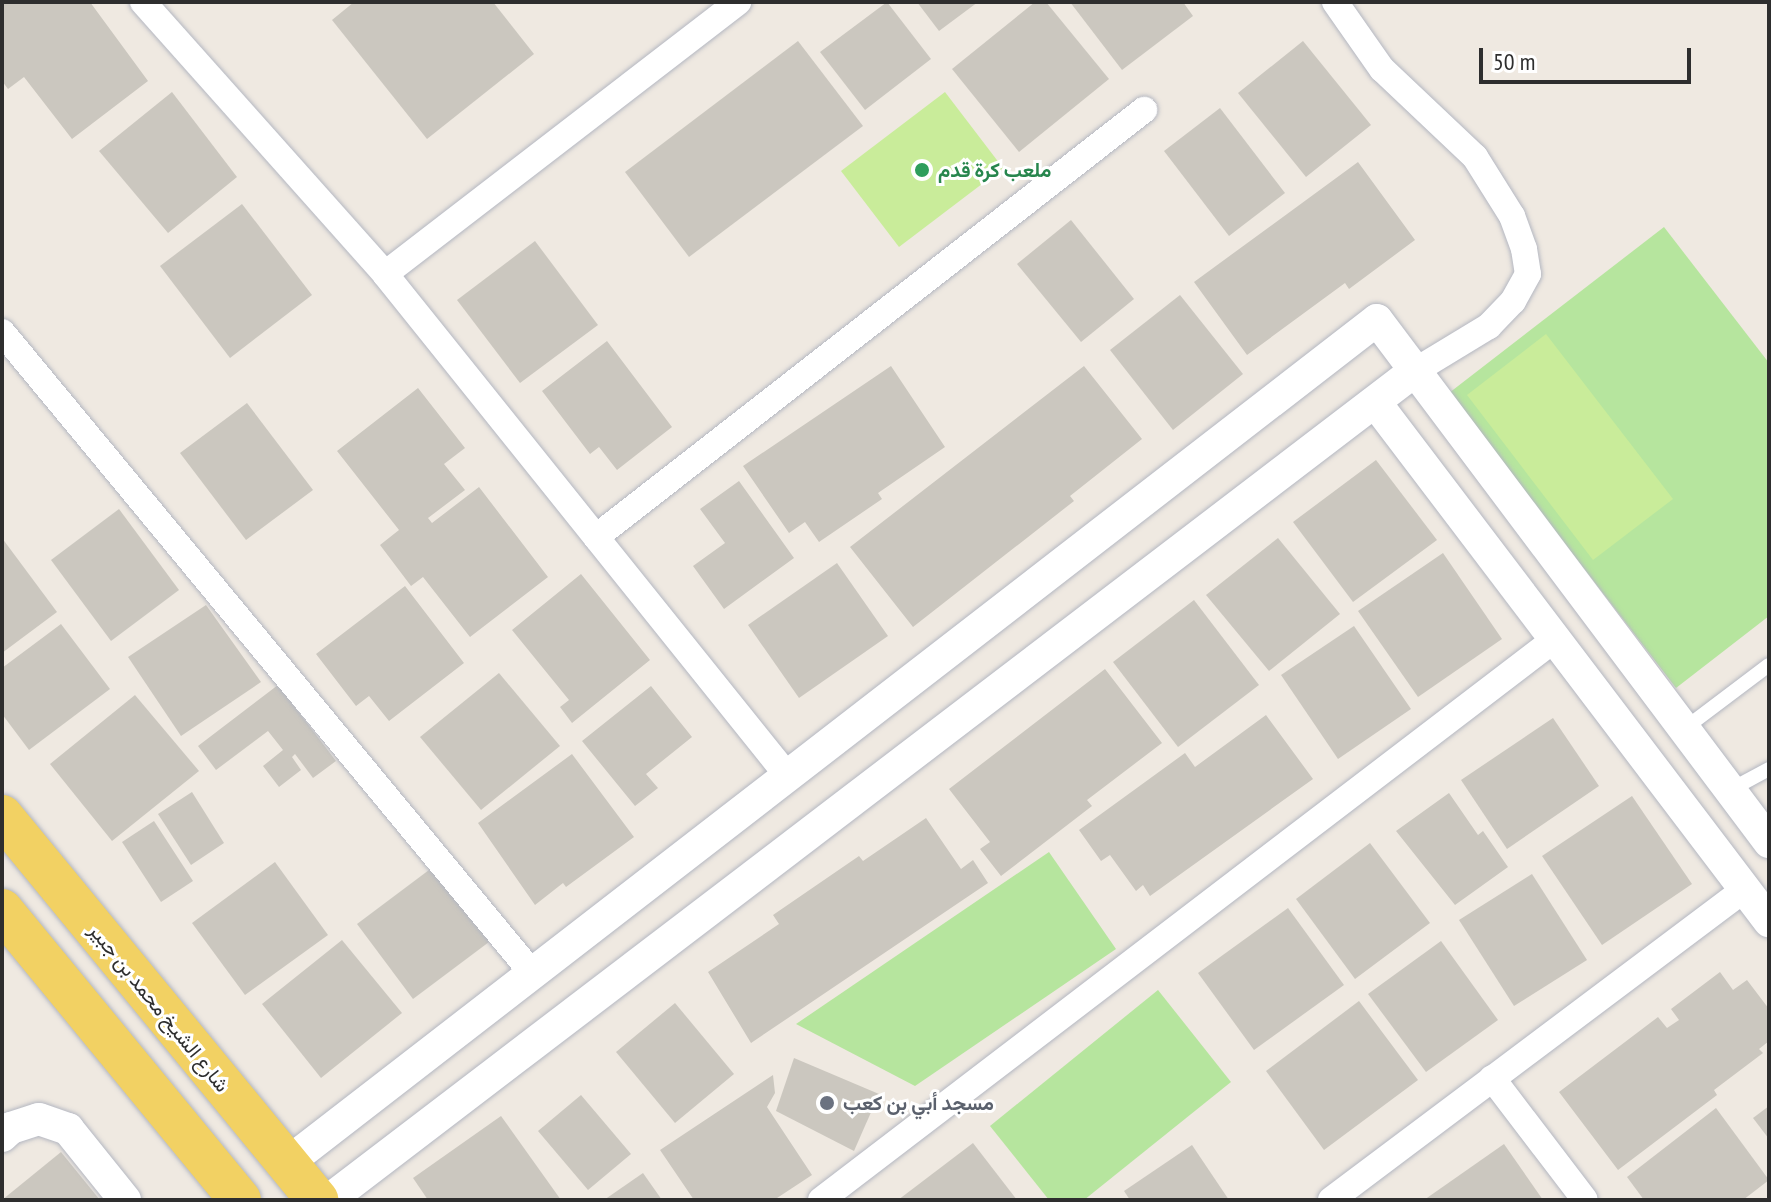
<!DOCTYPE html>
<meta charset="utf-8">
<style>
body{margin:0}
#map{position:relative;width:1771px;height:1202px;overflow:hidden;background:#efe9e1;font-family:"PT Sans Narrow",Vazirmatn,sans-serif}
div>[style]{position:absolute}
.green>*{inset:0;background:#b6e59e}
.pitch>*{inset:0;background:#c9ec9a}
.building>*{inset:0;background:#cbc7bf}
.roads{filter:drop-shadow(0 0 2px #b4b7c1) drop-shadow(0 0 2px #b4b7c1)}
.service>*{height:14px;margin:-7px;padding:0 7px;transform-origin:7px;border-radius:7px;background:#fff}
.minor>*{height:26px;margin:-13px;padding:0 13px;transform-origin:13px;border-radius:13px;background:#fff}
.tertiary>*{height:32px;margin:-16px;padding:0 16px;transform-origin:16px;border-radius:16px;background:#fff}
.primary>*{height:42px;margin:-21px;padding:0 21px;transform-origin:21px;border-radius:21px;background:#f2d163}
.dots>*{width:22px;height:22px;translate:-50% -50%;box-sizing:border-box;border:4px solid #fff;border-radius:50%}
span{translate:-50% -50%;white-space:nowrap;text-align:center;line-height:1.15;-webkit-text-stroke:6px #fff;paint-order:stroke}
.leisure-label{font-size:20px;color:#27864d;font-weight:700}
.left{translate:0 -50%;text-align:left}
.street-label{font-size:20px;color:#2e2e2e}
.worship-label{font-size:20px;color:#5b616d;font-weight:700}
.frame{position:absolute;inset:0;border:4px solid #2e2e2e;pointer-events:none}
.scale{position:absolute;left:1479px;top:48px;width:212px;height:36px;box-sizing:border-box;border:4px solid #2e2e2e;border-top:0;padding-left:10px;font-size:24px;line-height:28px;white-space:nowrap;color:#2e2e2e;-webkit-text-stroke:6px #fff;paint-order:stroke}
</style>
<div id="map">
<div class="green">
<div style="clip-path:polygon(1664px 227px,1769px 363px,1769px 616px,1676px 688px,1449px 393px)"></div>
<div style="clip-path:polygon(1049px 852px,1116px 949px,915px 1086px,796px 1024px)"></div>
<div style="clip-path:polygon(1158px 990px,1231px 1082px,1084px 1200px,1049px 1200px,990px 1126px)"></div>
</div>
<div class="pitch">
<div style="clip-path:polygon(945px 92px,1003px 168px,899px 247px,841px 171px)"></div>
<div style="clip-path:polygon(1546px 334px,1673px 499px,1593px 560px,1467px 395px)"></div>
</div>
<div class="building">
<div style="clip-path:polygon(2px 2px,90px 2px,148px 81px,72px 139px,24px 77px,8px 89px,2px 81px)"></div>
<div style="clip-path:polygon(354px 2px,493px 2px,534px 54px,427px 139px,332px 20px)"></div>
<div style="clip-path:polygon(887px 2px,931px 59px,865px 110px,820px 52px)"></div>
<div style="clip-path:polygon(917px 2px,978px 2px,939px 31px)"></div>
<div style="clip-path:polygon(1035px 2px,1046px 2px,1109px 79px,1019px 152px,952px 69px)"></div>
<div style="clip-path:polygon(1070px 2px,1183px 2px,1193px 16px,1122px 70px)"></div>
<div style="clip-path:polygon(798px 41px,863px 126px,689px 257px,625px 172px)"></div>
<div style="clip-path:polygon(1303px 41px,1371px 125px,1306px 177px,1238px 93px)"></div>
<div style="clip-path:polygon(172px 92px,237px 177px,168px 233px,99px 151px)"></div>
<div style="clip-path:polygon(1220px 108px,1285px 193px,1229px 236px,1164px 151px)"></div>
<div style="clip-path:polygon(1358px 162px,1415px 240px,1349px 289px,1345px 283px,1247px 355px,1194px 282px)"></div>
<div style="clip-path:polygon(242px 204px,312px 295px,230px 358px,160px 266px)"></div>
<div style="clip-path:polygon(1071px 220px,1134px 299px,1081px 342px,1017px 264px)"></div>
<div style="clip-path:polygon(535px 241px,598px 325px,520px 383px,457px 300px)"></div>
<div style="clip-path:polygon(1180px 295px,1243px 374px,1173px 430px,1110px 350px)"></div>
<div style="clip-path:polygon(607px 341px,672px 427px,617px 470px,599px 447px,590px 454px,542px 391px)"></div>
<div style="clip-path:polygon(891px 366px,945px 447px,878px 493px,882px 499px,819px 542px,805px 522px,789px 533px,743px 466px)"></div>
<div style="clip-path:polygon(1084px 366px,1142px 439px,1070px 496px,1074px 501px,913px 627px,850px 547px)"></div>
<div style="clip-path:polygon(418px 388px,465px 448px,444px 464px,465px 490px,428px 518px,432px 523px,479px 487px,548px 577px,470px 637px,423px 577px,411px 586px,380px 545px,399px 530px,337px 451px)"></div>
<div style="clip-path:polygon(247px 403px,313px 490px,246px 540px,180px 453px)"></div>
<div style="clip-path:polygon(1376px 460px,1437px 540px,1353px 602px,1293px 522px)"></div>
<div style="clip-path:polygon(739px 481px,794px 558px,724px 609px,693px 566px,725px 543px,700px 509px)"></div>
<div style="clip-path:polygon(119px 509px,179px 590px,111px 641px,51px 560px)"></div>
<div style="clip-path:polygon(2px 538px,57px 612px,2px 653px)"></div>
<div style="clip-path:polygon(1278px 538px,1340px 614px,1269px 671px,1206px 595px)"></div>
<div style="clip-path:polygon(1443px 553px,1502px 639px,1418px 697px,1358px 611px)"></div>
<div style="clip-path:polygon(837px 563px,888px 636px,799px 698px,748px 625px)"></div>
<div style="clip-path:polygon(581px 574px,650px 660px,572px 723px,560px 707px,569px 700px,512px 630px)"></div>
<div style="clip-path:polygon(405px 586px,464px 663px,389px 721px,369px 696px,356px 706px,316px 654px)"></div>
<div style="clip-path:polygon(1194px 600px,1259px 685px,1178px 747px,1113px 662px)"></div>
<div style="clip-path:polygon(206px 605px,261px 682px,181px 736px,128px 657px)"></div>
<div style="clip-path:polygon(61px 624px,110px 689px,29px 750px,2px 714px,2px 668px)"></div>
<div style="clip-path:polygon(1354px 626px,1411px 709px,1338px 759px,1281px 675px)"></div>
<div style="clip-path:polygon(1105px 669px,1162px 743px,1087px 800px,1092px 806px,1001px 876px,980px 849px,990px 842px,949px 789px)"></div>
<div style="clip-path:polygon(499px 673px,560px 746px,481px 810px,420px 737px)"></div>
<div style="clip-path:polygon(278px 685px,336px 761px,313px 778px,295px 754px,292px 757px,301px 770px,279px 787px,263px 766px,283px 750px,268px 731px,216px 770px,198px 746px)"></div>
<div style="clip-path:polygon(651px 686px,692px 737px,646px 774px,658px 788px,635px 806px,582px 741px)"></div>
<div style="clip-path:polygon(135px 695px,199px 771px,112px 841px,50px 764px)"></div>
<div style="clip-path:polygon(1266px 715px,1313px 779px,1150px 896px,1143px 885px,1136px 891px,1110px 855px,1101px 861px,1079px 830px,1185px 753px,1195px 767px)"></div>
<div style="clip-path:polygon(1553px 718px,1599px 786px,1507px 849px,1461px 780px)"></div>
<div style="clip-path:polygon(572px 754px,634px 837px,566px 887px,563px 883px,535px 905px,478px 823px)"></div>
<div style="clip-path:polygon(192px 792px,224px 843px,191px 865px,158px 814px)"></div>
<div style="clip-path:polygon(1449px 793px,1478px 835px,1483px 831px,1508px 867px,1455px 905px,1396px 831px)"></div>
<div style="clip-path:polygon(1632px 796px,1692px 884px,1602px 945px,1542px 856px)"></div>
<div style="clip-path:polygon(926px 818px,961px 869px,973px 860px,988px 883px,751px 1043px,708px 972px,779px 924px,773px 915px,859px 856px,863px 861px)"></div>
<div style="clip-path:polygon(154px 821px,193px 881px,161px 902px,122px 842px)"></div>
<div style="clip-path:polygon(1370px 843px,1430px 923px,1355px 979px,1296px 899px)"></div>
<div style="clip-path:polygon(275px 862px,328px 935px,245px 995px,192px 923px)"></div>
<div style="clip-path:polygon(437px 864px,493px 939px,413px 999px,357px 924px)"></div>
<div style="clip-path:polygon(1532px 874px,1587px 960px,1514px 1006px,1459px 920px)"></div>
<div style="clip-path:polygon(1288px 908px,1344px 985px,1254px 1050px,1198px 973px)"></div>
<div style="clip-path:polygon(342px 940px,402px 1013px,321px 1078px,262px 1004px)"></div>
<div style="clip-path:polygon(1441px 941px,1498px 1020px,1426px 1072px,1368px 994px)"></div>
<div style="clip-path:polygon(1720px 972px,1733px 990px,1747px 980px,1769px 1009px,1769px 1041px,1759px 1049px,1763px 1053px,1714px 1090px,1717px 1095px,1618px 1170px,1559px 1092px,1658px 1017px,1667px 1028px,1679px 1020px,1671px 1009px)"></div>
<div style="clip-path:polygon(1359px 1001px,1418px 1080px,1324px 1150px,1266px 1071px)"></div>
<div style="clip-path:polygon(675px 1003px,734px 1074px,675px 1123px,616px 1052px)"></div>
<div style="clip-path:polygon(794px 1058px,879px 1094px,854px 1151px,776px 1111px)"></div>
<div style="clip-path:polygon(773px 1075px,775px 1093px,767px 1107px,812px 1175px,774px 1200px,694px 1200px,660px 1150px)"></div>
<div style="clip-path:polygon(581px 1095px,631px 1154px,588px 1190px,538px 1131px)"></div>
<div style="clip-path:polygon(1769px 1106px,1769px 1139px,1753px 1118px)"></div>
<div style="clip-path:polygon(1716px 1108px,1769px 1180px,1743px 1200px,1644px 1200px,1627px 1177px)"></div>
<div style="clip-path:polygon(501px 1116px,561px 1200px,428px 1200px,413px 1178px)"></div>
<div style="clip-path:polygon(973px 1143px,1017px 1200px,898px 1200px)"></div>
<div style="clip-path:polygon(1504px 1144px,1543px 1200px,1424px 1200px)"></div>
<div style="clip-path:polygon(1192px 1145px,1229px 1200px,1130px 1200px,1124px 1191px)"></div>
<div style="clip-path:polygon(61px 1152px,100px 1200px,2px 1200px)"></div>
<div style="clip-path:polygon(643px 1173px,662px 1200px,604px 1200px)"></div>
</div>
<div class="roads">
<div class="service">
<div style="left:1684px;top:729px;width:106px;rotate:-37deg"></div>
<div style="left:1730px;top:790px;width:44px;rotate:-28.3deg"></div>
</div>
<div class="minor">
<div style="left:143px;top:2px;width:364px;rotate:48.3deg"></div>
<div style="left:385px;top:274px;width:642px;rotate:51.26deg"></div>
<div style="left:1335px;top:2px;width:82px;rotate:55deg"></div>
<div style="left:1382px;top:69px;width:128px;rotate:43.4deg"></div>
<div style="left:1475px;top:157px;width:70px;rotate:57.9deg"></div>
<div style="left:1512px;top:216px;width:35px;rotate:70deg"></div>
<div style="left:1524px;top:249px;width:25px;rotate:81deg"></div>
<div style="left:1528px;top:274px;width:31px;rotate:119deg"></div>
<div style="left:1513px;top:301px;width:35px;rotate:134deg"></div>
<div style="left:1489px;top:326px;width:87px;rotate:148.7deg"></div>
<div style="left:385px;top:274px;width:446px;rotate:-37.6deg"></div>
<div style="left:2px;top:332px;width:832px;rotate:50.41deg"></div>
<div style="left:596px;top:537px;width:695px;rotate:-37.93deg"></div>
<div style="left:1492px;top:1078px;width:153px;rotate:52.7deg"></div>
<div style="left:821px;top:1200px;width:924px;rotate:-37.39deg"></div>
<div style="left:1331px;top:1200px;width:518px;rotate:-36.91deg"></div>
</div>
<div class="tertiary">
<div style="left:1375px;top:402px;width:652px;rotate:52.8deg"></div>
<div style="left:2px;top:1136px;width:12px;rotate:-42deg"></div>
<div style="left:11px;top:1128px;width:29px;rotate:-18deg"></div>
<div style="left:39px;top:1119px;width:31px;rotate:19deg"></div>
<div style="left:68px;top:1129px;width:91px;rotate:51.2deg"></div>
<div style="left:286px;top:1164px;width:1379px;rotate:-37.73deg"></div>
<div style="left:1377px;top:320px;width:653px;rotate:53.09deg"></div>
<div style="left:329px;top:1200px;width:1366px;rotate:-37.36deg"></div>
</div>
<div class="primary">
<div style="left:2px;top:816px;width:497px;rotate:50.6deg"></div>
<div style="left:2px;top:910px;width:375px;rotate:50.6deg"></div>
</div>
</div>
<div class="dots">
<div style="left:922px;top:170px;background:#2e9e5b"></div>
<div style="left:827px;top:1103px;background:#6b7280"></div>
</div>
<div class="leisure-label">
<span class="left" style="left:938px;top:170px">ملعب كرة قدم</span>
</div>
<div class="street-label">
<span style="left:159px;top:1008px;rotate:51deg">شارع الشيخ محمد بن جبير</span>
</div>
<div class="worship-label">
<span class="left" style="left:843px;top:1103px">مسجد أبي بن كعب</span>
</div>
<div class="frame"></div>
<div class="scale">50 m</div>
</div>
